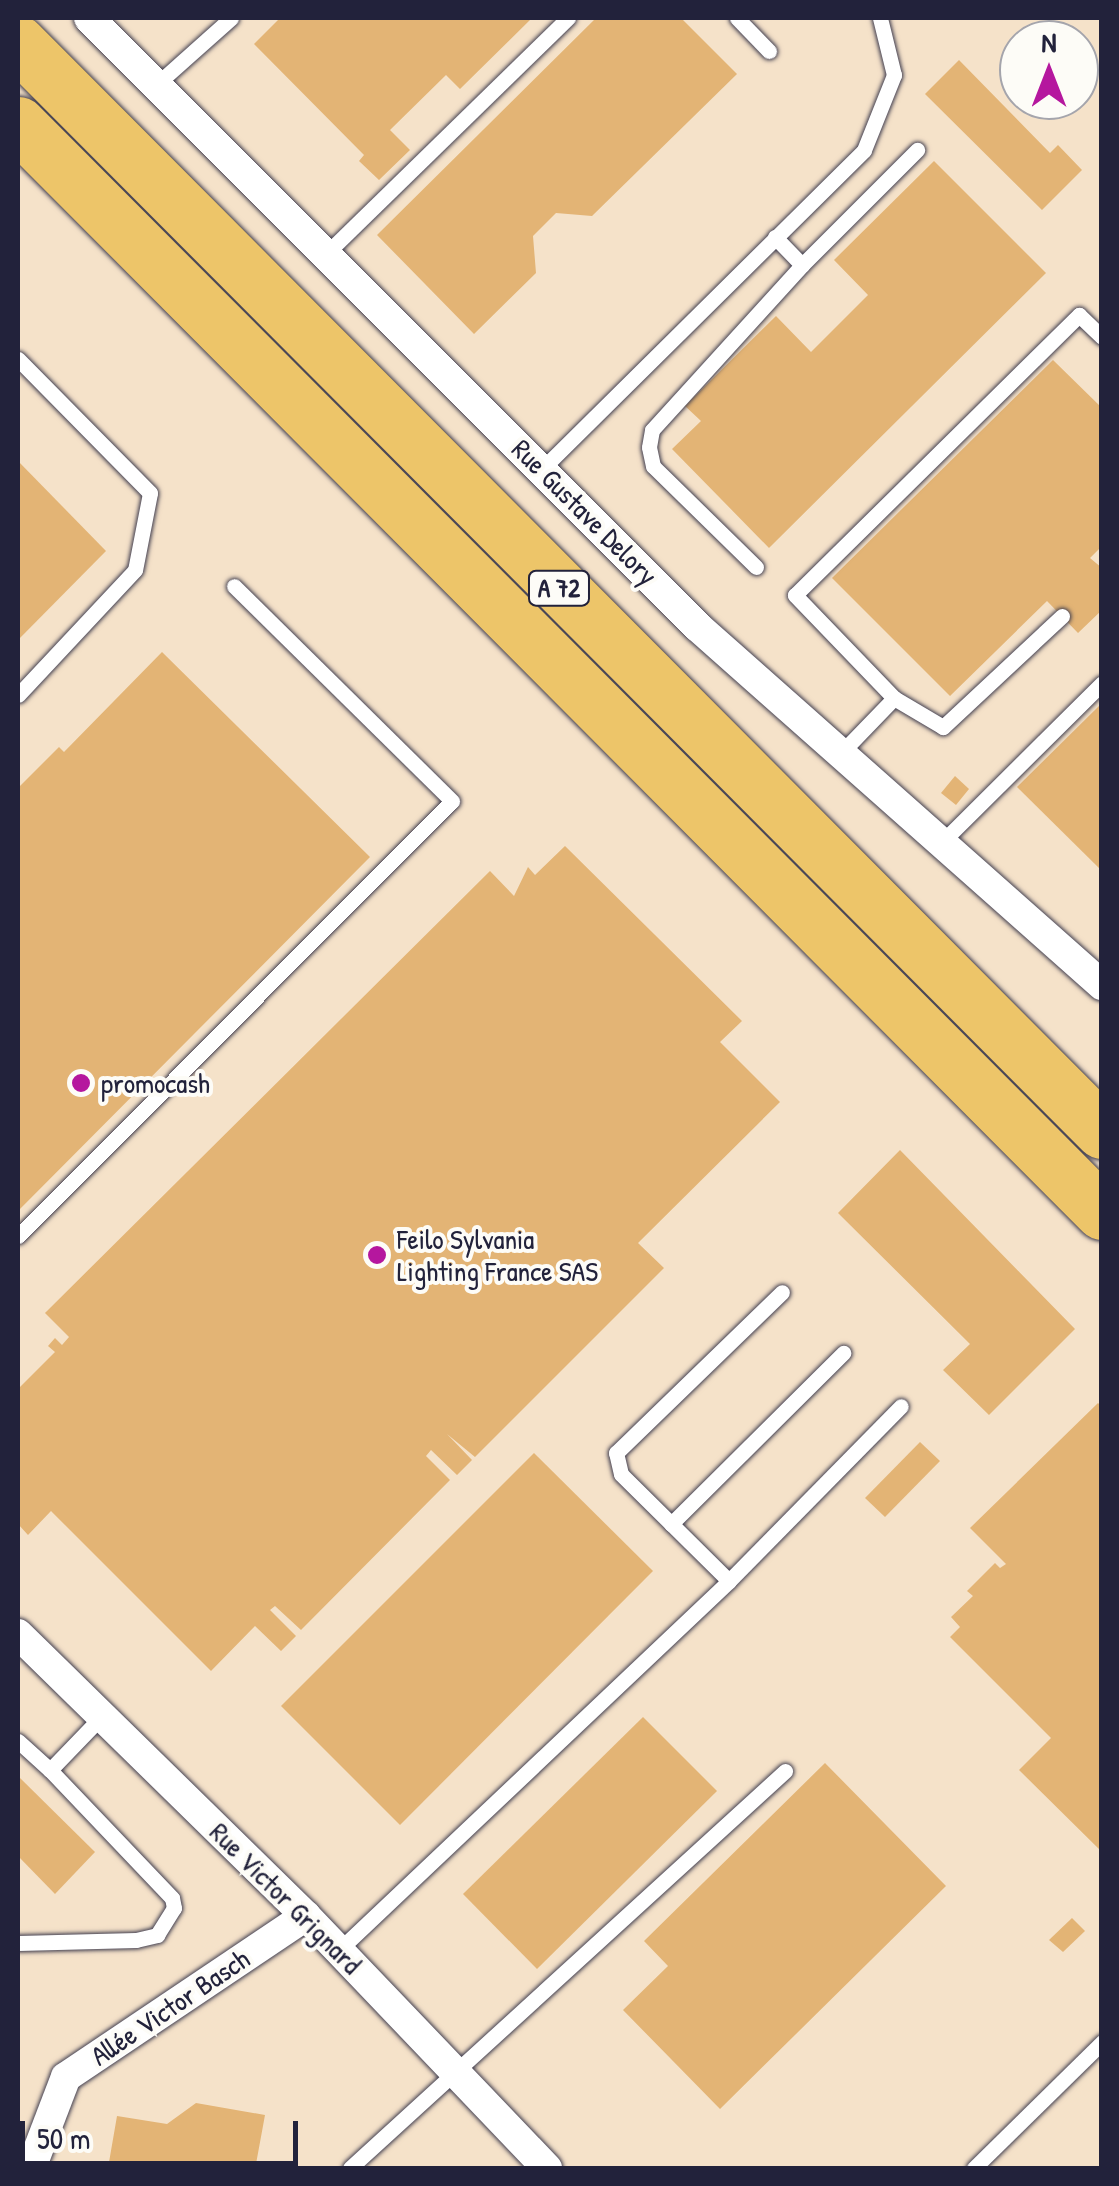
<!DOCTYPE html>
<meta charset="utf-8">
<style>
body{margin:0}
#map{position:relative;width:1119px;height:2186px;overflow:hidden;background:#f5e2c9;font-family:"Patrick Hand",sans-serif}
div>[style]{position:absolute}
.building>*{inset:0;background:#e3b475}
.roads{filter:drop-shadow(0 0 2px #423f50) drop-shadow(0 0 2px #423f50)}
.service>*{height:15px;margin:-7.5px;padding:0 7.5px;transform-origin:7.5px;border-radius:7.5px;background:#fff}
.minor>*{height:30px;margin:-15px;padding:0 15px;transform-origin:15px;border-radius:15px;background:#fff}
.motorway>*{height:55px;margin:-27.5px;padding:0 27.5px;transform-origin:27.5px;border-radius:27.5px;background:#edc569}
.dots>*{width:28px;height:28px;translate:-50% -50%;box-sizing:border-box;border:5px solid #fdfcf7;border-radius:50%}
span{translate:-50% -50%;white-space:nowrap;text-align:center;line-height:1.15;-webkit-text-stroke:8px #fdfcf7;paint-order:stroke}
.shield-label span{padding:2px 8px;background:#fdfcf7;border:2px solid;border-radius:8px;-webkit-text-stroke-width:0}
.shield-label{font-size:25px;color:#22223b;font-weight:700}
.street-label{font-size:28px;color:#22223b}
.poi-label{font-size:28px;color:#22223b}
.left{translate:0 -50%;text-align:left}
.frame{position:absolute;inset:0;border:20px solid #22223b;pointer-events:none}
.north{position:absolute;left:999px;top:20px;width:100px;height:100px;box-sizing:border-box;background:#fdfcf7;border:2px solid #a5a5ac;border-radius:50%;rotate:0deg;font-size:28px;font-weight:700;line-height:40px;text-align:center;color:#22223b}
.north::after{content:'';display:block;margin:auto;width:35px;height:45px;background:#b5179e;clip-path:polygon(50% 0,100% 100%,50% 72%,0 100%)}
.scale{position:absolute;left:20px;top:2121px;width:278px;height:45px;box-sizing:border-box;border:5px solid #22223b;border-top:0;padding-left:12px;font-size:30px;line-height:35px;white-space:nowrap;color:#22223b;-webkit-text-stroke:8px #fdfcf7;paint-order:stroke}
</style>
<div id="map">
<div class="building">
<div style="clip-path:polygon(280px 18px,532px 18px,460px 89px,446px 75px,390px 130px,410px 150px,379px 180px,359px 161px,364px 155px,254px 44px)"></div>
<div style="clip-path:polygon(596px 18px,681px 18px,737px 74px,592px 216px,556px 213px,533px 236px,536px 273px,474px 334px,377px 235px)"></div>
<div style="clip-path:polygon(959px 60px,1050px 153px,1058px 145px,1082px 170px,1042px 210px,925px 94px)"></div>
<div style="clip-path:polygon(934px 161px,1046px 273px,769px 548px,672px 449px,701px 421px,685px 406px,776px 316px,811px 352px,868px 295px,834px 260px)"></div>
<div style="clip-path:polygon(1053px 360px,1102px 408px,1102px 546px,1090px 558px,1102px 568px,1102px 610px,1078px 633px,1047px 601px,950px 696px,832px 578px)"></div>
<div style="clip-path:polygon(18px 461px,106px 551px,18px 640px)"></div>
<div style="clip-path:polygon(162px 652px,370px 857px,18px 1211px,18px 788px,59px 747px,64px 752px)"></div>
<div style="clip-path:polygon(1102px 703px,1102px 871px,1017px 787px)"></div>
<div style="clip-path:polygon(955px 776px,969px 789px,956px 805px,941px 793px)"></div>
<div style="clip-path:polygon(565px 846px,742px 1021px,720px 1042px,780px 1102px,638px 1243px,664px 1268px,475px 1457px,447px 1434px,472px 1460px,457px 1475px,431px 1450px,426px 1456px,450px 1480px,301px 1630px,275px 1606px,270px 1610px,296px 1636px,281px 1651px,255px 1626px,211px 1671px,51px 1511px,28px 1535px,18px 1524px,18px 1389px,55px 1352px,48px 1346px,55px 1338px,62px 1345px,69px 1337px,45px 1313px,490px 871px,514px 896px,528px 867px,535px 875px)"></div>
<div style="clip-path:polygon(900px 1150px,1075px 1329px,989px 1415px,943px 1370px,970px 1344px,838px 1213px)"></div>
<div style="clip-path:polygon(1098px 1403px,1102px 1407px,1102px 1852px,1019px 1770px,1051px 1738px,950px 1637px,960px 1627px,951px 1617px,973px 1596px,967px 1591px,995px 1563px,1000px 1568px,1006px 1564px,970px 1528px)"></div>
<div style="clip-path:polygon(920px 1442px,940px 1461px,885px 1517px,865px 1498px)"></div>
<div style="clip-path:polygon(534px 1453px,653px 1571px,400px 1825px,281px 1706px)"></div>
<div style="clip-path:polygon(643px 1717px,717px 1791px,537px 1969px,463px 1894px)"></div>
<div style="clip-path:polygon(825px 1763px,946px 1886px,720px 2109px,623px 2010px,668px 1966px,644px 1941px)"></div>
<div style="clip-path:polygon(18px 1776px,95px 1852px,55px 1894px,18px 1856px)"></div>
<div style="clip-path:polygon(1072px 1918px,1085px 1931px,1063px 1952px,1049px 1940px)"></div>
<div style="clip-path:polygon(196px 2103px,265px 2115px,256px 2164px,269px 2168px,108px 2168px,117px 2116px,167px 2124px)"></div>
</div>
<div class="roads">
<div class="service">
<div style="left:737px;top:18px;width:46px;rotate:45.9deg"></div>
<div style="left:157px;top:84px;width:99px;rotate:-41.7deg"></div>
<div style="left:327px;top:253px;width:337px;rotate:-44.3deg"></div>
<div style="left:802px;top:265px;width:163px;rotate:-45deg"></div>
<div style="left:18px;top:359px;width:188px;rotate:45.4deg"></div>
<div style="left:150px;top:493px;width:78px;rotate:101deg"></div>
<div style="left:135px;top:570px;width:171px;rotate:133.1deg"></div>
<div style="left:542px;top:469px;width:453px;rotate:-44.7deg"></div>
<div style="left:864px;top:150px;width:81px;rotate:-68.2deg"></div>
<div style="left:894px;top:75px;width:59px;rotate:-103.8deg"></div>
<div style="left:756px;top:567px;width:144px;rotate:-135.6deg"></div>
<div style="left:653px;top:466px;width:19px;rotate:-102deg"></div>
<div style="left:649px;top:447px;width:17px;rotate:-80deg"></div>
<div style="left:652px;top:430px;width:223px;rotate:-47.7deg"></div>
<div style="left:802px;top:265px;width:39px;rotate:-134deg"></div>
<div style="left:1062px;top:616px;width:163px;rotate:137deg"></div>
<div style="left:943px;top:727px;width:57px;rotate:-149.4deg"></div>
<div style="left:894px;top:698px;width:143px;rotate:-133.9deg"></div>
<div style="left:795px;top:595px;width:399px;rotate:-44.6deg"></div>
<div style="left:1079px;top:315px;width:32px;rotate:44deg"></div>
<div style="left:840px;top:754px;width:78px;rotate:-46deg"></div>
<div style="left:940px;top:844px;width:228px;rotate:-44.8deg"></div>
<div style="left:18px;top:1236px;width:614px;rotate:-45.07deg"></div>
<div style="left:452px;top:801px;width:306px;rotate:-135.4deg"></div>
<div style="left:671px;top:1524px;width:243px;rotate:-44.8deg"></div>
<div style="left:729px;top:1581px;width:152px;rotate:-135.3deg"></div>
<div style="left:621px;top:1474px;width:22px;rotate:-103deg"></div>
<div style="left:616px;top:1453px;width:231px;rotate:-44.1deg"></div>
<div style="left:18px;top:1741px;width:43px;rotate:42.2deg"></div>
<div style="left:50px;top:1770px;width:74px;rotate:-46.1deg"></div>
<div style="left:18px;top:1943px;width:118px;rotate:-1.5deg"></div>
<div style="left:136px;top:1940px;width:22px;rotate:-13deg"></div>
<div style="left:157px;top:1935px;width:32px;rotate:-58deg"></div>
<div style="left:174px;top:1908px;width:10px;rotate:-101deg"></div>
<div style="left:172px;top:1898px;width:177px;rotate:-133.6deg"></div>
<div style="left:338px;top:1951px;width:538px;rotate:-43.42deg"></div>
<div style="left:729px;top:1581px;width:245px;rotate:-45.5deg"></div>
<div style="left:350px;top:2168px;width:589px;rotate:-42.38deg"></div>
<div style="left:974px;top:2168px;width:180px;rotate:-44.5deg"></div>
</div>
<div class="minor">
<div style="left:89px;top:18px;width:861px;rotate:45deg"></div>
<div style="left:698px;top:627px;width:540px;rotate:41.55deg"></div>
<div style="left:18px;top:1634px;width:403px;rotate:44.4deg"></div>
<div style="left:306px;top:1916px;width:349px;rotate:46.3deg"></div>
<div style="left:31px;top:2168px;width:97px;rotate:-69deg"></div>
<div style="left:66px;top:2077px;width:289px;rotate:-33.9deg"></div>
</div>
<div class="motorway">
<div style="left:18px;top:43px;width:1536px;rotate:45.11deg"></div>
<div style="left:18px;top:124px;width:1536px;rotate:45.11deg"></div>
</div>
</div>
<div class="dots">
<div style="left:81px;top:1083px;background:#b5179e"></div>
<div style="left:377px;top:1255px;background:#b5179e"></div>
</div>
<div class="shield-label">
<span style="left:559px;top:588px">A 72</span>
</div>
<div class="street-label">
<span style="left:585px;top:512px;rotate:45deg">Rue Gustave Delory</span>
<span style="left:286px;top:1898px;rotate:45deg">Rue Victor Grignard</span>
<span style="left:170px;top:2007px;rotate:-34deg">Allée Victor Basch</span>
</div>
<div class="poi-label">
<span class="left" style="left:101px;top:1083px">promocash</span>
<span class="left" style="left:397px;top:1255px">Feilo Sylvania<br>Lighting France SAS</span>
</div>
<div class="frame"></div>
<div class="north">N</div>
<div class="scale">50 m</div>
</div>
